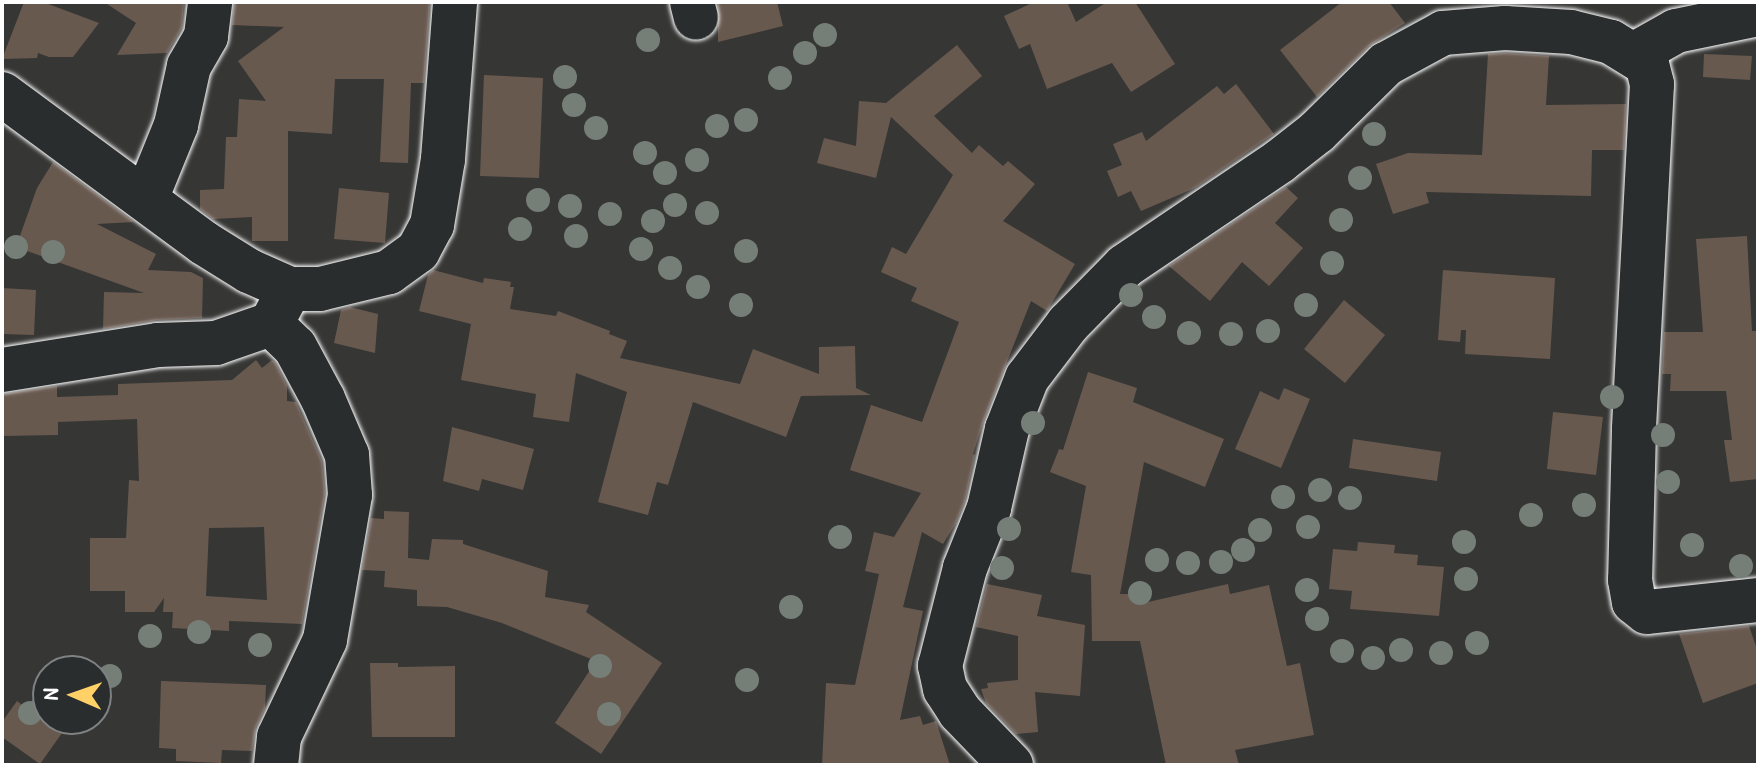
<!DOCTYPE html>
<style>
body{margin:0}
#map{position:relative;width:1760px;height:767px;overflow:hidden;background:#363635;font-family:"Patrick Hand",sans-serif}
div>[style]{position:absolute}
.building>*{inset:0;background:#68594f}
.roads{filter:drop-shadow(0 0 2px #fff) drop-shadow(0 0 2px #fff)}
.minor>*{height:44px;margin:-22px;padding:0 22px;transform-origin:22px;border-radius:22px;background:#2a2d2e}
.trees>*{width:24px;height:24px;margin:-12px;border-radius:50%;background:#767e78}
span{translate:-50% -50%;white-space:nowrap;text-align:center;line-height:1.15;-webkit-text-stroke:6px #2a2d2e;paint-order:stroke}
.frame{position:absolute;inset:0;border:4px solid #fff;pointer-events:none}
.north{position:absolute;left:32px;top:655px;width:80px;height:80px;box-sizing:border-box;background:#2a2d2e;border:2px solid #7f8182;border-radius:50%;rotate:272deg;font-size:22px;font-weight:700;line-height:32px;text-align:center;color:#fff}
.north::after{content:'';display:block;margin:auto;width:28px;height:36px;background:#ffd166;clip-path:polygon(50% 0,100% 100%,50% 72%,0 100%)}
</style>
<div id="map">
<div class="building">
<div style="clip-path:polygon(24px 2px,43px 2px,99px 23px,73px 57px,49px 57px,38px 53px,37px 58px,2px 59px)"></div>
<div style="clip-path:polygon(184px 2px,182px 28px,167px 53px,117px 55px,136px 23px,107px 4px)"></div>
<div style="clip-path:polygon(234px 2px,430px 2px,424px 83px,411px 83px,408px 163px,380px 162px,384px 79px,335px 79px,332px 134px,288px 131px,288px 241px,252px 241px,252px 217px,213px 219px,200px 209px,200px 190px,224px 189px,226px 137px,237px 137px,239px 99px,266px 101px,238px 61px,284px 27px,232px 25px)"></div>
<div style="clip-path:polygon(718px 2px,777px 2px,783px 26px,718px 42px)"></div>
<div style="clip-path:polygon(1034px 2px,1067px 2px,1076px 22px,1107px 2px,1135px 2px,1175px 64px,1131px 92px,1112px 63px,1047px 89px,1030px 44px,1019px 49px,1004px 16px)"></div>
<div style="clip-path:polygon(1342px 2px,1389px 2px,1405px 23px,1369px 46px,1317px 97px,1280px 50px)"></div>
<div style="clip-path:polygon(957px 45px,982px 76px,934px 116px,972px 153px,979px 145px,1003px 166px,1008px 161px,1035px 184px,1003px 221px,1075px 264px,1047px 311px,1031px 301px,984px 420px,973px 454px,975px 455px,965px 501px,956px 523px,943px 544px,922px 532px,903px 607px,923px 611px,900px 720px,920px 716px,923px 725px,936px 721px,950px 765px,822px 765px,826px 683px,855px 685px,879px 574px,865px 571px,874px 532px,894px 537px,921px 493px,850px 470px,871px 405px,922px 422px,959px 322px,911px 301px,917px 288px,881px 272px,892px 247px,906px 254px,953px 175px,891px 117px,876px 178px,817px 163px,824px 138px,856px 146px,859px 101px,886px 103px)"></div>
<div style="clip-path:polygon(1505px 53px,1549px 56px,1546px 105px,1626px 104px,1624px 150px,1592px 150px,1591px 196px,1426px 192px,1429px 203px,1393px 214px,1376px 164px,1408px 153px,1482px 155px,1488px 54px)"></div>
<div style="clip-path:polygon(1704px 54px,1752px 56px,1750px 80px,1703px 77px)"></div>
<div style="clip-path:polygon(484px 75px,543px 78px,539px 178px,480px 176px)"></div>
<div style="clip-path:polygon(1236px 84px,1274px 134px,1195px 188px,1141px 211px,1131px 191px,1118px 197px,1107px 171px,1122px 165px,1113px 144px,1142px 132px,1146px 141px,1217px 86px,1224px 94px)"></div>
<div style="clip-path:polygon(53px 162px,134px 222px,97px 224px,156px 254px,148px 270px,191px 272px,203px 278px,202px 318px,157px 320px,103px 329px,104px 292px,144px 293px,16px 247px,37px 188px)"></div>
<div style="clip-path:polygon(1286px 187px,1298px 198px,1275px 223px,1303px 248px,1269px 286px,1242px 262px,1210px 301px,1169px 266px)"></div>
<div style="clip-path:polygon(339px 188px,389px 193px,385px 243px,334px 239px)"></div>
<div style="clip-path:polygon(1747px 236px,1752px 331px,1758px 331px,1758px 479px,1730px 482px,1724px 440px,1732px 440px,1726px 391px,1670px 391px,1671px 374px,1662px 374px,1664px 332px,1703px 332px,1696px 239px)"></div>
<div style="clip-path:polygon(433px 270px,483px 283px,484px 278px,511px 282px,510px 287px,514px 287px,510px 309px,556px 316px,558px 311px,610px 331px,609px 334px,627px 341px,620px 358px,740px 384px,753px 349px,819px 374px,819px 347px,855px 346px,856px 388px,871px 395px,801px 396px,786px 437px,693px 402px,668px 485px,657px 482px,648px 515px,598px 502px,627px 392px,576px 373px,569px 422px,533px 417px,536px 394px,461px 380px,471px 324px,419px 311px,428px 275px)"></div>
<div style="clip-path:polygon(1443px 270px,1555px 278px,1550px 359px,1465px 354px,1466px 330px,1461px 330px,1460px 342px,1438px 340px)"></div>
<div style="clip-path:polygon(2px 288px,36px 290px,34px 335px,2px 334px)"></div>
<div style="clip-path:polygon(1344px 300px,1385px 335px,1345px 383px,1304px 349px)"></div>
<div style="clip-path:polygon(350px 307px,378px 314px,375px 353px,334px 343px,341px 310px)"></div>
<div style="clip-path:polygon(evenodd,256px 360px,262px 368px,272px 360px,275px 362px,287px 386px,287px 401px,296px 402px,322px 461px,325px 494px,302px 624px,229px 621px,229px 631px,172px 628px,173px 612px,163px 612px,164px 598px,154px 612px,125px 612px,125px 591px,90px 591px,90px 538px,126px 538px,129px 480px,139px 481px,137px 419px,58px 422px,58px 435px,2px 436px,2px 394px,57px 386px,57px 397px,118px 395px,118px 384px,232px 380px,256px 360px,264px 527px,267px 600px,206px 596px,209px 528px,264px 527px)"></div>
<div style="clip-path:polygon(1088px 372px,1137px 388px,1133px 402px,1224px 439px,1205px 487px,1144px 462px,1120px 594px,1148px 594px,1148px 602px,1228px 584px,1230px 594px,1269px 585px,1287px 666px,1300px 663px,1314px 735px,1235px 750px,1239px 765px,1166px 765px,1140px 641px,1092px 641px,1091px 575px,1071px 572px,1086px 486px,1050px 472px,1059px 449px,1063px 450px)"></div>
<div style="clip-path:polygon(1284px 388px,1310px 399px,1281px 468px,1235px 449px,1260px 391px,1279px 400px)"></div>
<div style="clip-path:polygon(1553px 412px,1603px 417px,1596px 475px,1547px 469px)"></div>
<div style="clip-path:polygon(452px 427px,534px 449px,523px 490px,482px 479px,479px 491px,443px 481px)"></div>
<div style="clip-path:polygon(1353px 439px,1441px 452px,1437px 481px,1349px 468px)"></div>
<div style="clip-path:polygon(384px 511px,409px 512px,408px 558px,429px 560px,432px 539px,463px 540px,463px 544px,548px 571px,545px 597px,589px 605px,586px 612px,662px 663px,601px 754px,555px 723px,596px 661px,502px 623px,447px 607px,417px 606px,417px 590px,384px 587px,385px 571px,362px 570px,371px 518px,384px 519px)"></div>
<div style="clip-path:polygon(1358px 542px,1395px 545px,1394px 553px,1418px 555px,1417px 565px,1444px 567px,1439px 616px,1350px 609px,1352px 591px,1329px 589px,1333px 549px,1357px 551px)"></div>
<div style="clip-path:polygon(987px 584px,1042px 595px,1037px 616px,1085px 625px,1080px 696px,1035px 692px,1038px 732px,1016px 734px,986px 703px,981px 689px,988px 688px,987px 683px,1018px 680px,1018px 636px,976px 627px)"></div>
<div style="clip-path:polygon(1749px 626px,1758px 652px,1758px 683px,1703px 703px,1679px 634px)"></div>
<div style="clip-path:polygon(370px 663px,398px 663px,398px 667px,455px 666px,455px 737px,372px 737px)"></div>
<div style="clip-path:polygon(161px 681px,266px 685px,265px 708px,256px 727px,252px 751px,222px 750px,221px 763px,176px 761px,176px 749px,159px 748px)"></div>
<div style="clip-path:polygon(48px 682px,48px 719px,72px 719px,40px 764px,2px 737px,2px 722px,17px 701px,26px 708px)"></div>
</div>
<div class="roads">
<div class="minor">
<div style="left:692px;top:2px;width:16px;rotate:76deg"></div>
<div style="left:1635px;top:54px;width:47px;rotate:-29.3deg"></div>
<div style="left:1676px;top:31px;width:84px;rotate:-11.7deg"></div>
<div style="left:2px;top:94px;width:251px;rotate:36.4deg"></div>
<div style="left:204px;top:243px;width:53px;rotate:31.9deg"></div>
<div style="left:249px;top:271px;width:45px;rotate:23.7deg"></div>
<div style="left:290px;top:289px;width:30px"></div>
<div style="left:320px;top:289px;width:71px;rotate:-13.8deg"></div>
<div style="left:389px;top:272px;width:36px;rotate:-36deg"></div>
<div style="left:418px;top:251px;width:30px;rotate:-62deg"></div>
<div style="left:432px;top:225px;width:67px;rotate:-80.5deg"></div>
<div style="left:443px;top:159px;width:157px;rotate:-85.6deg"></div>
<div style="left:146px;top:199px;width:80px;rotate:-67.9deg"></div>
<div style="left:176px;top:125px;width:60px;rotate:-77.6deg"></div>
<div style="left:189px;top:66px;width:34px;rotate:-60deg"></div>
<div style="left:206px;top:36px;width:34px;rotate:-83deg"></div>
<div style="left:271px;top:324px;width:33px;rotate:44deg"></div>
<div style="left:295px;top:347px;width:59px;rotate:61.7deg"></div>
<div style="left:323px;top:399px;width:61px;rotate:66.8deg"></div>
<div style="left:347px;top:455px;width:40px;rotate:85.7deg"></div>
<div style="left:350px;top:495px;width:147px;rotate:99.8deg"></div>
<div style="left:325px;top:640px;width:107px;rotate:115.4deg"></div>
<div style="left:279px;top:737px;width:28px;rotate:96deg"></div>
<div style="left:2px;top:370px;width:158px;rotate:-9.1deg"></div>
<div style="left:158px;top:345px;width:58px;rotate:-2deg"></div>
<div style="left:216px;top:343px;width:58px;rotate:-19.1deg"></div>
<div style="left:271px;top:324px;width:30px;rotate:-62deg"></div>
<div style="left:1011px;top:765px;width:74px;rotate:-133.9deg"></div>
<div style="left:960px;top:712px;width:27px;rotate:-123deg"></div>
<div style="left:945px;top:689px;width:24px;rotate:-102deg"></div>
<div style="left:940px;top:666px;width:101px;rotate:-75.7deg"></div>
<div style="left:965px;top:568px;width:65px;rotate:-68.2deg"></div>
<div style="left:989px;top:508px;width:81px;rotate:-77.2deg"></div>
<div style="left:1007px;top:429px;width:55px;rotate:-68.6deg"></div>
<div style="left:1027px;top:378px;width:68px;rotate:-52.8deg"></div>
<div style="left:1068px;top:324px;width:81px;rotate:-45.5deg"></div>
<div style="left:1125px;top:266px;width:187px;rotate:-34.1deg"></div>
<div style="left:1280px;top:161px;width:47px;rotate:-38.1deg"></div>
<div style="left:1317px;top:132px;width:97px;rotate:-44.6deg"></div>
<div style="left:1386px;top:64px;width:65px;rotate:-28.5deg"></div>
<div style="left:1443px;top:33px;width:62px;rotate:-4.6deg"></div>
<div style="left:1505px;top:28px;width:66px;rotate:3.5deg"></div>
<div style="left:1571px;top:32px;width:41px;rotate:14deg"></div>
<div style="left:1611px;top:42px;width:42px;rotate:31.4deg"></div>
<div style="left:1647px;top:64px;width:21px;rotate:76deg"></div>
<div style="left:1652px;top:84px;width:346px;rotate:93deg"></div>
<div style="left:1634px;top:430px;width:150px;rotate:91.5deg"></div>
<div style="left:1630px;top:580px;width:22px;rotate:80deg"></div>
<div style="left:1634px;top:602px;width:16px;rotate:38deg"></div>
<div style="left:1647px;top:612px;width:112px;rotate:-6.2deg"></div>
</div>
</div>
<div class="trees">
<div style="left:825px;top:35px"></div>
<div style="left:648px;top:40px"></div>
<div style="left:805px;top:53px"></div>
<div style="left:565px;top:77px"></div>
<div style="left:780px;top:78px"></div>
<div style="left:574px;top:105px"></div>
<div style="left:746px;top:120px"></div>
<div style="left:717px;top:126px"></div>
<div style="left:596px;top:128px"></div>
<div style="left:1374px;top:134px"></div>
<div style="left:645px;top:153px"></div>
<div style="left:697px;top:160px"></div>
<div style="left:665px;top:173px"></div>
<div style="left:1360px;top:178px"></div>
<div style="left:538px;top:200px"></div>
<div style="left:675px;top:205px"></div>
<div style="left:570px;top:206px"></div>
<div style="left:707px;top:213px"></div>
<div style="left:610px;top:214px"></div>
<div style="left:1341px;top:220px"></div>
<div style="left:653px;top:221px"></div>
<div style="left:520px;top:229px"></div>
<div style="left:576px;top:236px"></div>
<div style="left:16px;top:247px"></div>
<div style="left:641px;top:249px"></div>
<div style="left:746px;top:251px"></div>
<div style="left:53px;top:252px"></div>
<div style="left:1332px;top:263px"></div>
<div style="left:670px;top:268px"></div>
<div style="left:698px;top:287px"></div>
<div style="left:1131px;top:295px"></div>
<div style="left:741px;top:305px"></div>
<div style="left:1306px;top:305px"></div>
<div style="left:1154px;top:317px"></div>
<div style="left:1268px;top:331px"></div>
<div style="left:1189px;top:333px"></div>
<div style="left:1231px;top:334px"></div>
<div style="left:1612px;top:397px"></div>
<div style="left:1033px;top:423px"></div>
<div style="left:1663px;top:435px"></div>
<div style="left:1668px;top:482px"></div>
<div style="left:1320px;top:490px"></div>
<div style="left:1283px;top:497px"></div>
<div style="left:1350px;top:498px"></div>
<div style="left:1584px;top:505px"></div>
<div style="left:1531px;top:515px"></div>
<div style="left:1308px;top:527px"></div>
<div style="left:1009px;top:529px"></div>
<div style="left:1260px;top:530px"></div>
<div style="left:840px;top:537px"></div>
<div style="left:1464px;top:542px"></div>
<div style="left:1692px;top:545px"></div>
<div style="left:1243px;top:550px"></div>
<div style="left:1157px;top:560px"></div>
<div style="left:1221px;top:562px"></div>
<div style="left:1188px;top:563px"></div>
<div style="left:1741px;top:566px"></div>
<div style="left:1002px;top:568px"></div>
<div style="left:1466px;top:579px"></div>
<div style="left:1307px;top:590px"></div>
<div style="left:1140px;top:593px"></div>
<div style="left:791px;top:607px"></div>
<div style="left:1317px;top:619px"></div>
<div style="left:199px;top:632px"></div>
<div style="left:150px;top:636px"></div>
<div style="left:1477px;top:643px"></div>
<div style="left:260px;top:645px"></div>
<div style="left:1401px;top:650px"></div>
<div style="left:1342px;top:651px"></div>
<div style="left:1441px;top:653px"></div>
<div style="left:1373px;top:658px"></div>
<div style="left:600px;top:666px"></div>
<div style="left:110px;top:676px"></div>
<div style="left:747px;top:680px"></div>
<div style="left:30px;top:713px"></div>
<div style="left:609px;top:714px"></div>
</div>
<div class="frame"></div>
<div class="north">N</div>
</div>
